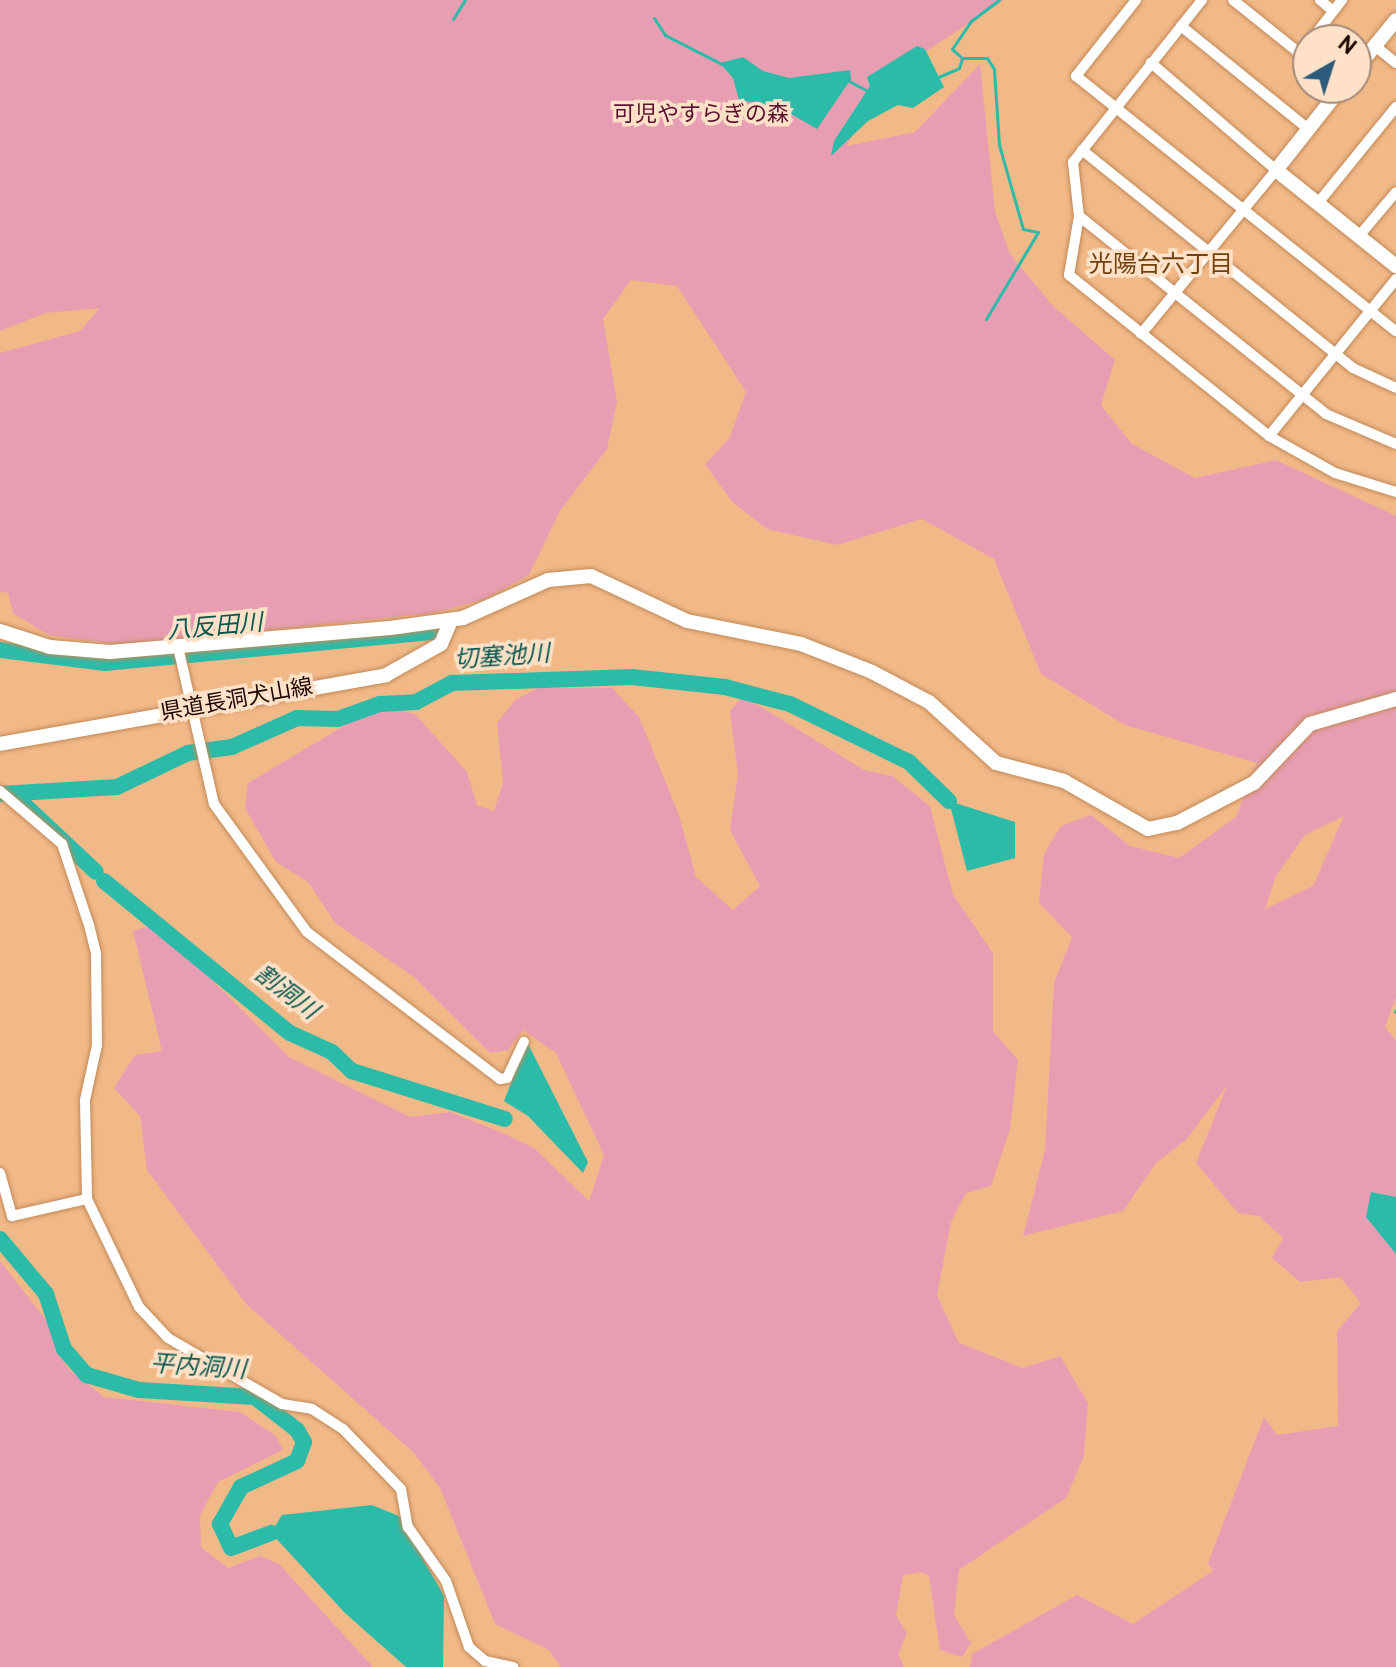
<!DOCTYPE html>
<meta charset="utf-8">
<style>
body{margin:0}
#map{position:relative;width:1396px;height:1667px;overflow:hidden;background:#f2b988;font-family:Overpass,"Noto Sans JP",sans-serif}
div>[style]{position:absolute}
.green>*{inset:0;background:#e89eb2}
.water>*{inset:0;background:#2cbba8}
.stream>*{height:3px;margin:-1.5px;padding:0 1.5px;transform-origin:1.5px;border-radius:1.5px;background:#2cbba8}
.river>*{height:16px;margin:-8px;padding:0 8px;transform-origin:8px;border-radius:8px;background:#2cbba8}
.roads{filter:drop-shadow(0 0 2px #c18a5a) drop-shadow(0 0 2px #c18a5a)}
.street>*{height:10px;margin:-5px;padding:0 5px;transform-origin:5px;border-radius:5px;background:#fff}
.secondary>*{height:14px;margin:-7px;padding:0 7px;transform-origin:7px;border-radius:7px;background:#fff}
span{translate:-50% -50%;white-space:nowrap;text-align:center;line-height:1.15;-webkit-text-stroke:7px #ffe1c8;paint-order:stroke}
.park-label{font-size:22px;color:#5a102e}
.street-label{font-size:22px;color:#1a0700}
.neighbourhood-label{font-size:24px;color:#72410c}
.water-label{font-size:24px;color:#06574d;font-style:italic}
.north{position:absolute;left:1292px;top:24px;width:80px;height:80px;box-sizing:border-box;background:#ffe1c8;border:2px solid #a38a78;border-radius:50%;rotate:39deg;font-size:22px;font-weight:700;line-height:32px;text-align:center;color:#1a0700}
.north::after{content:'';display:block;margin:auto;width:28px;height:36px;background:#2d5a7a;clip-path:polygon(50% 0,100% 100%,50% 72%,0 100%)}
</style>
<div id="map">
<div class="green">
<div style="clip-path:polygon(evenodd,0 0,1004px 0,878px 83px,847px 146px,915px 132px,980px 64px,995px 212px,1010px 254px,1052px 305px,1115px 360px,1101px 405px,1132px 444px,1195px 478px,1276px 460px,1396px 516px,1396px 997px,1385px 1027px,1396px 1041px,1396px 1667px,970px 1667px,972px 1654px,1077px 1595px,1133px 1624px,1213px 1571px,1208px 1563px,1264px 1417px,1277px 1435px,1338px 1426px,1337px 1331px,1361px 1303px,1340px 1277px,1300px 1282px,1272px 1258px,1283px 1238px,1259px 1216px,1238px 1213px,1196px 1163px,1227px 1086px,1186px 1140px,1156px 1163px,1123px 1211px,1023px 1236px,1045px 1150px,1054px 983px,1072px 937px,1039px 903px,1044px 854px,1061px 826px,1091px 815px,1130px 846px,1179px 858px,1236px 817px,1257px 763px,1125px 725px,1041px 674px,994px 559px,922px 519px,837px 545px,767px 529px,733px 503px,705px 464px,729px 439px,746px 392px,677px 286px,631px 280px,603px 319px,617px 402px,607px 449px,560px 511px,529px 575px,486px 599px,433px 613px,123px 645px,48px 635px,13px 613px,8px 593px,0 592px,0 353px,80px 331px,100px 308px,46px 313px,0 331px,0 0,1344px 816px,1313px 886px,1265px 909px,1276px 876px,1305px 835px,1344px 816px)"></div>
<div style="clip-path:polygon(538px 688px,612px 688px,639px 717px,679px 815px,696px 877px,733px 910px,760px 886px,730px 830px,738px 774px,730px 711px,743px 696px,864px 770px,892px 776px,930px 806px,953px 895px,993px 953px,993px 1031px,1018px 1060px,1010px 1129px,991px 1186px,966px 1193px,951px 1222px,937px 1295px,959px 1343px,1023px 1368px,1060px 1356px,1088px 1403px,1084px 1456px,1066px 1498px,959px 1570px,954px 1615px,971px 1643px,962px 1657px,940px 1650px,929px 1576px,920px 1572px,903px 1575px,896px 1615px,907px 1634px,898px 1654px,904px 1667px,561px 1667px,549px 1650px,495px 1624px,440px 1488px,413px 1452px,246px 1304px,147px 1170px,140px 1116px,114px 1088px,135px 1055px,162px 1051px,133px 931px,156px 924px,289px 1057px,410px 1117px,450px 1112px,503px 1133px,534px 1148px,589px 1201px,604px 1155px,556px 1053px,523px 1030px,508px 1050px,490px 1053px,414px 977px,335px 923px,308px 882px,276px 862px,245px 808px,248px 783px,354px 720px,391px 708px,415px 714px,467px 772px,477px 805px,494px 811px,503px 782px,497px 723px,515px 700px)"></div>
<div style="clip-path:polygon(0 1261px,49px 1324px,67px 1368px,104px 1397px,240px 1412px,276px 1436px,283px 1450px,218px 1482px,200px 1515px,201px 1547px,228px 1568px,260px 1556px,279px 1564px,373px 1667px,0 1667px)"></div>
</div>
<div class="water">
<div style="clip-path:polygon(917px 46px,925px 49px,944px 87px,913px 108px,898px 105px,868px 121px,831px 156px,834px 141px,870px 86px,867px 77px)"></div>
<div style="clip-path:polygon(743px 57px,763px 71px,789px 78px,850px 70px,851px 79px,817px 129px,779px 107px,739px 100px,733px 78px,720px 63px)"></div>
<div style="clip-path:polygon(949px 801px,1015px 822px,1015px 858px,967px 871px)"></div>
<div style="clip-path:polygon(527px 1042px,588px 1162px,583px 1173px,528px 1116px,504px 1101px)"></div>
<div style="clip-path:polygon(1371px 1192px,1396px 1197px,1396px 1254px,1366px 1217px)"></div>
<div style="clip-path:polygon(372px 1505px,399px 1516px,444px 1596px,443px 1667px,406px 1667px,345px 1613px,271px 1533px,282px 1515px)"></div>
</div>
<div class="stream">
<div style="left:654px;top:18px;width:20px;rotate:57deg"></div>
<div style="left:665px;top:35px;width:64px;rotate:27deg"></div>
<div style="left:453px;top:19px;width:22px;rotate:-58deg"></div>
<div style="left:936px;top:78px;width:25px;rotate:-23deg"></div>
<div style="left:959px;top:68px;width:10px;rotate:-73deg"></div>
<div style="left:849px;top:81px;width:24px;rotate:28deg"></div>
<div style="left:986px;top:319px;width:101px;rotate:-59.1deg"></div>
<div style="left:1038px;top:232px;width:15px;rotate:-169deg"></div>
<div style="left:1023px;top:229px;width:87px;rotate:-105.9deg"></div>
<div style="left:999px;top:145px;width:76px;rotate:-93.8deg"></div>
<div style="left:994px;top:69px;width:13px;rotate:-122deg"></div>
<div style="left:987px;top:58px;width:25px;rotate:180deg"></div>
<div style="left:962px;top:58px;width:13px;rotate:-138deg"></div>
<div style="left:952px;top:49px;width:34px;rotate:-56deg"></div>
<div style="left:971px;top:21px;width:35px;rotate:-37deg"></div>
<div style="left:1395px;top:1012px;width:2px;rotate:-63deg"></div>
</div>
<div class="river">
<div style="left:0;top:650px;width:106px;rotate:7.1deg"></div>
<div style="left:105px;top:663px;width:331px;rotate:-5.4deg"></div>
<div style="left:0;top:794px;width:117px;rotate:-3.4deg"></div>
<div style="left:117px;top:787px;width:79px;rotate:-25.6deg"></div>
<div style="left:188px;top:753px;width:44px;rotate:-7.8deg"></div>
<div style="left:232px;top:747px;width:71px;rotate:-24deg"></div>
<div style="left:297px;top:718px;width:41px;rotate:1.4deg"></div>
<div style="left:338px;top:719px;width:45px;rotate:-19.7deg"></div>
<div style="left:380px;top:704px;width:36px;rotate:-3deg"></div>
<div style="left:416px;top:702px;width:41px;rotate:-27.8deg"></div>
<div style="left:452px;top:683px;width:180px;rotate:-1.9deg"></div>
<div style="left:632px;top:677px;width:94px;rotate:6.1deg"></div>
<div style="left:725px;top:687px;width:67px;rotate:14.7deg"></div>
<div style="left:790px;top:704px;width:132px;rotate:26deg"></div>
<div style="left:909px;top:762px;width:56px;rotate:44.3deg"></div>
<div style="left:14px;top:795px;width:112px;rotate:43.2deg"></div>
<div style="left:104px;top:881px;width:240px;rotate:39.3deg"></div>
<div style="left:290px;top:1033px;width:46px;rotate:24.3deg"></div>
<div style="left:332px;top:1052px;width:28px;rotate:44deg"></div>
<div style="left:352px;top:1071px;width:160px;rotate:17.4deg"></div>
<div style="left:0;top:1239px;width:72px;rotate:50.1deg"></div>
<div style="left:46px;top:1294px;width:58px;rotate:71.9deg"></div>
<div style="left:64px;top:1349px;width:35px;rotate:49deg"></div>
<div style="left:87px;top:1375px;width:54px;rotate:16.1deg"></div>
<div style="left:139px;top:1390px;width:116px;rotate:3.5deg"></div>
<div style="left:255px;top:1397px;width:53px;rotate:38.2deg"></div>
<div style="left:297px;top:1430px;width:14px;rotate:60deg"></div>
<div style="left:304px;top:1442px;width:20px;rotate:110deg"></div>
<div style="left:297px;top:1461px;width:62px;rotate:155.1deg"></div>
<div style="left:241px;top:1487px;width:43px;rotate:119.6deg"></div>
<div style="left:220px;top:1524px;width:26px;rotate:65deg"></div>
<div style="left:231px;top:1548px;width:43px;rotate:-20.6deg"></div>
</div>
<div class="roads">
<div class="street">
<div style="left:1136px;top:0;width:97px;rotate:128.3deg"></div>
<div style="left:1076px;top:76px;width:409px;rotate:38.6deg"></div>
<div style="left:1202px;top:0;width:207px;rotate:128.5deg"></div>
<div style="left:1073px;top:162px;width:54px;rotate:83.7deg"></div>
<div style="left:1079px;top:216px;width:60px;rotate:99.6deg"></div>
<div style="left:1069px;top:275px;width:257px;rotate:38.8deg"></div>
<div style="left:1269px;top:436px;width:76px;rotate:29.3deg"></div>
<div style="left:1335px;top:473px;width:64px;rotate:17.3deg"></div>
<div style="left:1233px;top:0;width:96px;rotate:38.7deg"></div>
<div style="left:1320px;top:0;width:17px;rotate:40deg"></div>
<div style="left:1181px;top:26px;width:164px;rotate:39deg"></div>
<div style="left:1311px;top:40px;width:51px;rotate:-52.2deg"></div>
<div style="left:1375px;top:46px;width:27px;rotate:39deg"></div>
<div style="left:1082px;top:150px;width:348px;rotate:38.8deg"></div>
<div style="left:1353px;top:368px;width:47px;rotate:24.9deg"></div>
<div style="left:1318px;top:203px;width:124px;rotate:-50.9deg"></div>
<div style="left:1079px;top:216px;width:317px;rotate:38.7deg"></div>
<div style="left:1326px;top:414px;width:76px;rotate:23.2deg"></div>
<div style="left:1359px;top:236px;width:57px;rotate:-49.9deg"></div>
<div style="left:1141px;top:334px;width:212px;rotate:-50.5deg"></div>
<div style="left:1276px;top:170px;width:165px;rotate:-139.4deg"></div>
<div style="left:1269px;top:436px;width:202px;rotate:-51deg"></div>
<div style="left:178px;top:647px;width:161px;rotate:77.1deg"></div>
<div style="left:214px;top:804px;width:158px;rotate:54deg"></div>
<div style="left:307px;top:932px;width:243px;rotate:37.3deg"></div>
<div style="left:500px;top:1079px;width:7px;rotate:-8deg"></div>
<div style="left:507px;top:1078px;width:40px;rotate:-65deg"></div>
<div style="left:0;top:791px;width:82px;rotate:40.5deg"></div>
<div style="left:62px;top:844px;width:85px;rotate:71.6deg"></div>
<div style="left:89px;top:925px;width:30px;rotate:76deg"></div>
<div style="left:96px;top:954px;width:91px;rotate:89.4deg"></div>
<div style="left:97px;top:1045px;width:56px;rotate:102.3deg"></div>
<div style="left:85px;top:1100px;width:99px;rotate:88.8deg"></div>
<div style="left:87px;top:1199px;width:120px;rotate:64.3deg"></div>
<div style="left:139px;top:1307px;width:42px;rotate:46.9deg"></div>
<div style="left:168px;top:1338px;width:132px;rotate:30.1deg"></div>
<div style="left:282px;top:1404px;width:30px;rotate:9deg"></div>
<div style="left:312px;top:1409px;width:37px;rotate:33deg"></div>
<div style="left:343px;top:1429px;width:83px;rotate:46deg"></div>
<div style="left:401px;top:1489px;width:39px;rotate:80deg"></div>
<div style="left:408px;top:1527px;width:66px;rotate:54.9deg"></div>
<div style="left:446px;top:1581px;width:70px;rotate:70.8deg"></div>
<div style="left:469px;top:1647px;width:21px;rotate:41deg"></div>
<div style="left:485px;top:1661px;width:29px;rotate:12deg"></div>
<div style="left:0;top:1173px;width:45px;rotate:74.4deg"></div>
<div style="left:12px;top:1216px;width:77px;rotate:-12.8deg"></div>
</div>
<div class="secondary">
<div style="left:1356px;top:69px;width:63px;rotate:-50.8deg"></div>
<div style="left:1341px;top:88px;width:105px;rotate:128.4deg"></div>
<div style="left:1276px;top:170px;width:154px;rotate:38.7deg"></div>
<div style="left:0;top:631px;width:52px;rotate:17.7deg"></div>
<div style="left:50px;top:647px;width:60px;rotate:4.8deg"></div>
<div style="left:110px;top:652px;width:281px;rotate:-4.9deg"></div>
<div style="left:390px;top:628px;width:74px;rotate:-7.8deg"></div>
<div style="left:463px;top:618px;width:93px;rotate:-24.1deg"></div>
<div style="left:548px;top:580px;width:43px;rotate:-5.3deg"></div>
<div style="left:591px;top:576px;width:106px;rotate:25.1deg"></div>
<div style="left:687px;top:621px;width:116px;rotate:11.4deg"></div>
<div style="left:801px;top:644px;width:76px;rotate:21.5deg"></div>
<div style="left:872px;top:672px;width:64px;rotate:27.8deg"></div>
<div style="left:929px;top:702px;width:91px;rotate:42.3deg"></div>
<div style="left:996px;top:763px;width:70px;rotate:14.8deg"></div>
<div style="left:1064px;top:781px;width:97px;rotate:29.7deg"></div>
<div style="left:1148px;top:829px;width:30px;rotate:-12deg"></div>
<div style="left:1177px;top:823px;width:87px;rotate:-27.5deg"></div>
<div style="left:1254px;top:783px;width:81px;rotate:-46.5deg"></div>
<div style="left:1310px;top:724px;width:90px;rotate:-16.2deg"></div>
<div style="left:0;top:744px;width:392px;rotate:-10.1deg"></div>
<div style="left:386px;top:675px;width:63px;rotate:-29.4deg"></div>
<div style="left:441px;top:644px;width:26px;rotate:-67deg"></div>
</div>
</div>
<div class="park-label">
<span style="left:701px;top:116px">可児やすらぎの森</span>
</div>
<div class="street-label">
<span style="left:237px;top:701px;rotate:-10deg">県道長洞犬山線</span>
</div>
<div class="neighbourhood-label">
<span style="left:1161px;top:267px">光陽台六丁目</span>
</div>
<div class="water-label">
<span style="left:215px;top:629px;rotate:-5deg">八反田川</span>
<span style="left:502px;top:659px;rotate:-4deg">切塞池川</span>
<span style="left:285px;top:994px;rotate:37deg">割洞川</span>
<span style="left:198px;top:1369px;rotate:4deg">平内洞川</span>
</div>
<div class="north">N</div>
</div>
